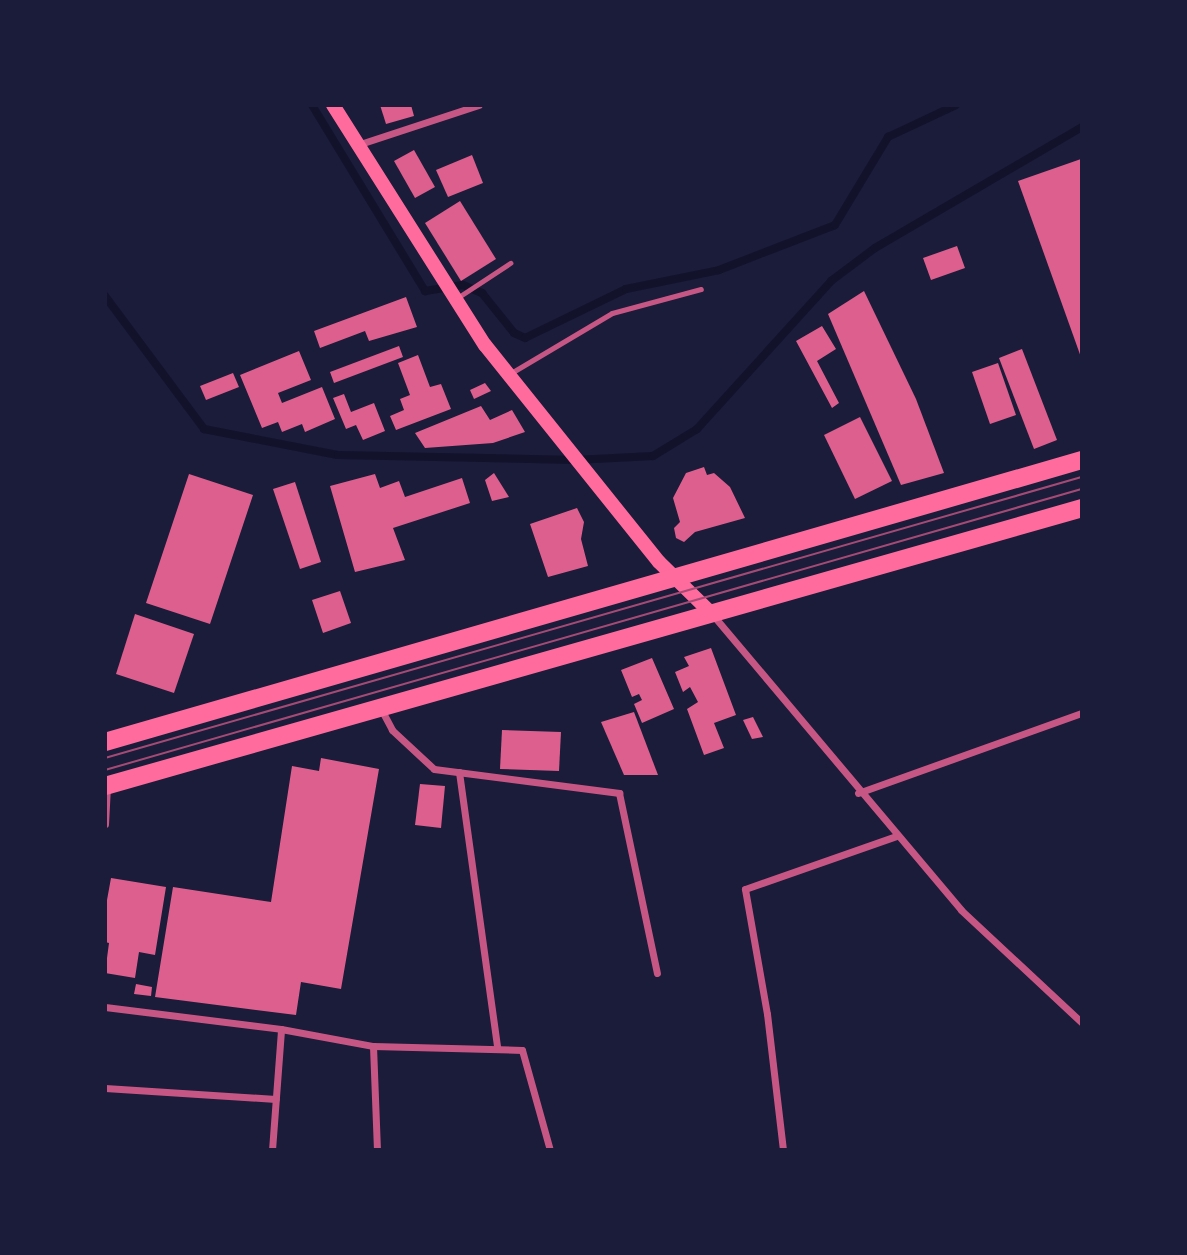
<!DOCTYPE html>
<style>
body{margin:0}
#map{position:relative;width:1187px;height:1255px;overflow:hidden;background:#1b1b3a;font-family:Manrope,sans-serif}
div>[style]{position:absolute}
.stream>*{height:8px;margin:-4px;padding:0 4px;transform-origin:4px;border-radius:4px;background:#12122b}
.building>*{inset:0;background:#dd5f8e}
.service>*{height:5px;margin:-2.5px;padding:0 2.5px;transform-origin:2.5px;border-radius:2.5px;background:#c65784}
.minor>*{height:7px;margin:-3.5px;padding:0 3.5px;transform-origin:3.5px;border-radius:3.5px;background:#c65784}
.secondary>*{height:14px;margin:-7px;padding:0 7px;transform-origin:7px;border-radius:7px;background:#ff6b9d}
.primary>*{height:18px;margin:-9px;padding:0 9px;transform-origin:9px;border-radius:9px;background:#ff6b9d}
.tram>*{height:2px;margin:-1px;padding:0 1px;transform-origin:1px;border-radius:1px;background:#a44b75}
span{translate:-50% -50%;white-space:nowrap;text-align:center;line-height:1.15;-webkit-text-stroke:7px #1b1b3a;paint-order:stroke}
.frame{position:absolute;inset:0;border:107px solid #1b1b3a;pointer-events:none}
</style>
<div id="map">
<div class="stream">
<div style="left:312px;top:105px;width:218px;rotate:58.7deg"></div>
<div style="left:425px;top:291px;width:38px;rotate:-9deg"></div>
<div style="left:463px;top:285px;width:21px;rotate:23deg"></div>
<div style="left:482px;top:293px;width:51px;rotate:51.3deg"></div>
<div style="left:514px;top:333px;width:12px;rotate:24deg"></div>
<div style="left:525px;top:338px;width:112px;rotate:-25.9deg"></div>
<div style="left:626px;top:289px;width:95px;rotate:-11.5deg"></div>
<div style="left:719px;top:270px;width:124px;rotate:-21.2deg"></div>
<div style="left:835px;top:225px;width:103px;rotate:-58.9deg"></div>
<div style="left:888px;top:137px;width:75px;rotate:-25.2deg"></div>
<div style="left:105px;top:296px;width:166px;rotate:53.3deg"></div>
<div style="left:204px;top:429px;width:136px;rotate:11deg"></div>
<div style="left:338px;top:455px;width:237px;rotate:1.2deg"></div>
<div style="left:575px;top:460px;width:78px;rotate:-2.9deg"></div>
<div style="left:653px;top:456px;width:52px;rotate:-31.5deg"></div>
<div style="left:697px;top:429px;width:200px;rotate:-47.8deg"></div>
<div style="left:831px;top:281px;width:55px;rotate:-36.9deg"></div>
<div style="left:875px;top:248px;width:240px;rotate:-30.3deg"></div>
</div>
<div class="building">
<div style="clip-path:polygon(380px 105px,411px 105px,414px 116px,386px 124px)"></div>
<div style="clip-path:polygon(414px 150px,435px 187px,415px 198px,394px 161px)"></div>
<div style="clip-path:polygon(472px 155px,483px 183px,448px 197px,436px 170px)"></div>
<div style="clip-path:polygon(1081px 159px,1082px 162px,1082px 360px,1018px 181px)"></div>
<div style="clip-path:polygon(460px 201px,496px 259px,461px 281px,425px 223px)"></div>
<div style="clip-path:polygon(957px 246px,965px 268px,931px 280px,923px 258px)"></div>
<div style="clip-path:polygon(864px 291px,916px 399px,944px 473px,901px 485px,828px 314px)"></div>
<div style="clip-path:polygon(406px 297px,417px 327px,369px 341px,365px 331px,320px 348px,314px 331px)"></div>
<div style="clip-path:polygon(822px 326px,836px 349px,817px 361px,839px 403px,832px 408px,796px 341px)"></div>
<div style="clip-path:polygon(399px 346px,403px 357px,334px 383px,330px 372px)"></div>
<div style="clip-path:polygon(1022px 349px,1057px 440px,1034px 449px,999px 358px)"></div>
<div style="clip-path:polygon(299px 351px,311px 380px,278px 393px,282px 403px,322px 387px,335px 419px,305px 432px,302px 424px,282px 432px,278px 422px,262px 428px,240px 375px)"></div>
<div style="clip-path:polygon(418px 355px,430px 387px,441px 384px,451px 409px,396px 430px,390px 416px,404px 410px,400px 399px,410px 395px,398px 363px)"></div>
<div style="clip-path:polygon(998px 363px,1016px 415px,990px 424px,972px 372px)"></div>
<div style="clip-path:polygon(233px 373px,239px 387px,206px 400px,200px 386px)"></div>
<div style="clip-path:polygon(485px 383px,491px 391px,474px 399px,470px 390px)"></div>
<div style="clip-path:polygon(344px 394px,351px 412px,374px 403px,385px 431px,363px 440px,356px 425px,346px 429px,333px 398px)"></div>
<div style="clip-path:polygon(481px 406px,490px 420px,512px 410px,525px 432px,493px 443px,425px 448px,415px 433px)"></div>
<div style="clip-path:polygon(860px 417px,892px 481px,855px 499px,824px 435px)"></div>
<div style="clip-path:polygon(704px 467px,707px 475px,714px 473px,730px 487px,745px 518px,695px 532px,684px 542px,676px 538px,674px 528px,680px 522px,673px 498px,686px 473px)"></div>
<div style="clip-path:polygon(494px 473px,509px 497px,492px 501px,485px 480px)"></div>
<div style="clip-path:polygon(189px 474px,253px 495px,210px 624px,146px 603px)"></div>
<div style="clip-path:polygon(375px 474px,380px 488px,399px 481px,405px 497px,462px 478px,470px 503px,393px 528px,405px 560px,355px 572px,330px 486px)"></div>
<div style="clip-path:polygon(295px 482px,321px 562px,300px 569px,273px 489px)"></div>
<div style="clip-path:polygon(577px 508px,584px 522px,581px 539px,588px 566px,548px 577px,530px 524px)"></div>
<div style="clip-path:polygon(340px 591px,351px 623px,323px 633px,312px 600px)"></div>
<div style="clip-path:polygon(135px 614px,194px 634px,174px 693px,116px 674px)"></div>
<div style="clip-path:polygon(711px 648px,736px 715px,714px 723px,724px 748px,704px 755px,687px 709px,698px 702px,690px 687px,683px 692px,675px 672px,689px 666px,684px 657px)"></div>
<div style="clip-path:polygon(652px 658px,674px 709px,642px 723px,634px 704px,642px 700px,639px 694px,632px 697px,621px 670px)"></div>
<div style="clip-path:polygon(634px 712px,658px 775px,624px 775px,601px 722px)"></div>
<div style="clip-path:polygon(753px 717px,763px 737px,752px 739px,743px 720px)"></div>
<div style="clip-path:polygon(502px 730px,561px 732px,559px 771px,500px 769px)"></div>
<div style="clip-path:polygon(321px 758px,379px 769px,341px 989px,301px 982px,296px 1015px,155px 997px,173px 887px,271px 902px,292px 766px,319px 771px)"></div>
<div style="clip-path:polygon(420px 784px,445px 786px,441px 828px,415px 825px)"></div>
<div style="clip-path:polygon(111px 878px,166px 887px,155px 955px,139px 952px,135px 978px,105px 973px,109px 943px,105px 942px,105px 911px)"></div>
<div style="clip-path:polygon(136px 984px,152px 987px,151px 996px,134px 994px)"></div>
</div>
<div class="service">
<div style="left:457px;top:298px;width:64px;rotate:-33.4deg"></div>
<div style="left:511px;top:373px;width:117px;rotate:-30.7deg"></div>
<div style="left:612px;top:313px;width:92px;rotate:-15.1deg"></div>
</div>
<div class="minor">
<div style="left:357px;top:145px;width:128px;rotate:-18.2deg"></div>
<div style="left:712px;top:614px;width:387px;rotate:49.9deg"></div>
<div style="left:961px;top:910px;width:166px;rotate:43deg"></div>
<div style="left:381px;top:709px;width:24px;rotate:62deg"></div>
<div style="left:392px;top:730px;width:57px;rotate:42.9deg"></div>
<div style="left:434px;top:769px;width:187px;rotate:7.4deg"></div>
<div style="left:619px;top:793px;width:184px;rotate:78.1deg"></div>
<div style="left:459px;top:772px;width:278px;rotate:82.1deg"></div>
<div style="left:858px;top:793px;width:238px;rotate:-19.7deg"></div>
<div style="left:105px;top:824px;width:37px;rotate:-87deg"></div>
<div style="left:105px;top:1007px;width:177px;rotate:7.1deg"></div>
<div style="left:281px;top:1029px;width:94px;rotate:10.5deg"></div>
<div style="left:373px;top:1046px;width:149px;rotate:1.5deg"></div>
<div style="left:522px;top:1050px;width:104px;rotate:74.4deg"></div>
<div style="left:373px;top:1046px;width:104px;rotate:87.8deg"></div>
<div style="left:105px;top:1088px;width:171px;rotate:3.7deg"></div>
<div style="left:272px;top:1150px;width:121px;rotate:-85.7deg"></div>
<div style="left:783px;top:1150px;width:137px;rotate:-96.7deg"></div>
<div style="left:767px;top:1014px;width:127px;rotate:-100deg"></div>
<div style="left:745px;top:889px;width:160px;rotate:-19.3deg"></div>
</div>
<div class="secondary">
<div style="left:333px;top:105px;width:284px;rotate:57.7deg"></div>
<div style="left:485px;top:345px;width:278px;rotate:51.3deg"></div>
<div style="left:659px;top:562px;width:74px;rotate:44.5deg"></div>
</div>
<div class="primary">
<div style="left:105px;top:742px;width:1017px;rotate:-16.1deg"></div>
<div style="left:105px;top:786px;width:1016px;rotate:-15.88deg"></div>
</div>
<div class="tram">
<div style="left:105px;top:758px;width:1017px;rotate:-16.05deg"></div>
<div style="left:105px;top:770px;width:1017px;rotate:-16.05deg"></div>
</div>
<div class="frame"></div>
</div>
